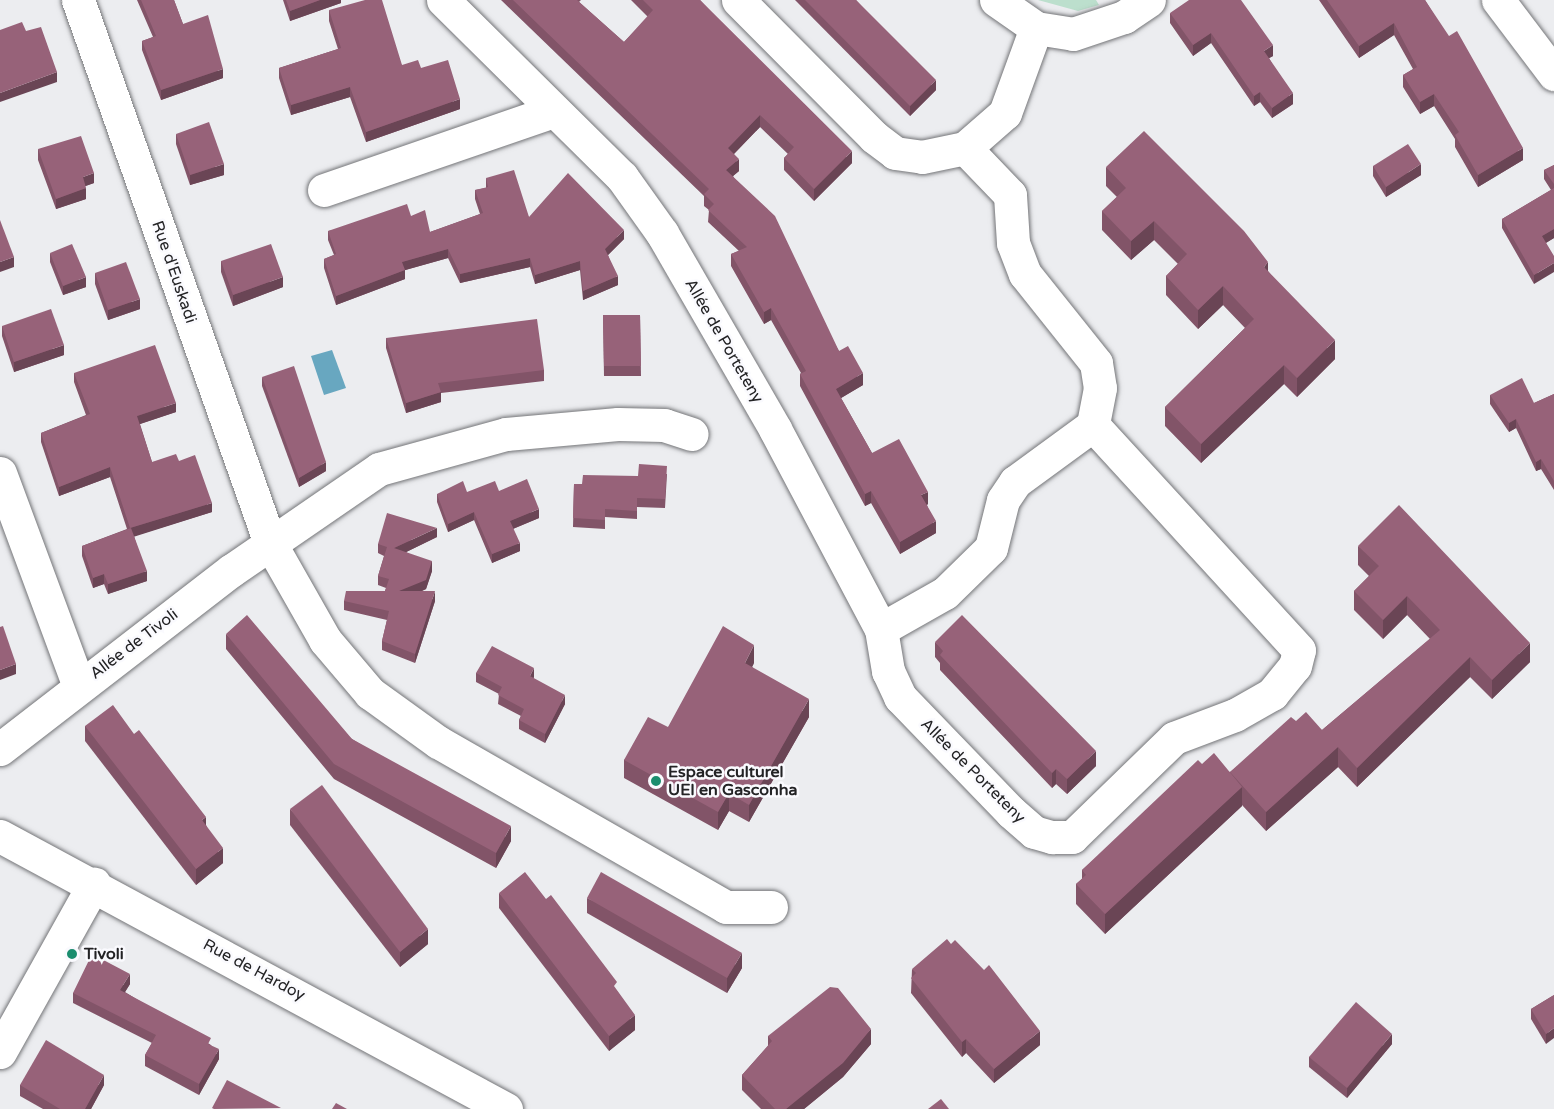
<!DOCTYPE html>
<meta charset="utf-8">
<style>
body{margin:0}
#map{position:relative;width:1554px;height:1109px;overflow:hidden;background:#ecedf0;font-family:"Varela Round",sans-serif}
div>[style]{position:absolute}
.green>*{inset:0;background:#bcdfcd}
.water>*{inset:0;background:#68a7c0}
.roads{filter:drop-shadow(0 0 2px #747578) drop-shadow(0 0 2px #747578)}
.minor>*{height:33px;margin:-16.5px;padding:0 16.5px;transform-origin:16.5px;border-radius:16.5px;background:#fff}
.wall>*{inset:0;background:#825468}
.shaded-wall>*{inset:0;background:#6a4555}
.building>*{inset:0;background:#976279}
.dots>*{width:16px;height:16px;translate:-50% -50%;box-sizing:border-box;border:3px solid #fafafe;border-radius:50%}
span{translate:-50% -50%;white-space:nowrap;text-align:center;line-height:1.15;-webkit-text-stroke:5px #fafafe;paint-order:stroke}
.street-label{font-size:16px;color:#232325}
.poi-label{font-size:16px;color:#232325;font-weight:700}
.left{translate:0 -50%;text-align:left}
</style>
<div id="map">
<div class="green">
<div style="clip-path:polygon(1038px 0,1096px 0,1099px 5px,1078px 11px)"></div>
</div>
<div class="water">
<div style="clip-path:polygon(332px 350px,346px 388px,324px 395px,311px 356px)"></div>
</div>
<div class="roads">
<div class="minor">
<div style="left:78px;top:0;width:576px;rotate:70.53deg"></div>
<div style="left:270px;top:543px;width:112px;rotate:60.4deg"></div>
<div style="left:325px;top:640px;width:70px;rotate:49.7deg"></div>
<div style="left:370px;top:693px;width:84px;rotate:35.8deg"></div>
<div style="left:438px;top:742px;width:332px;rotate:29.8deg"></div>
<div style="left:726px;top:907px;width:45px"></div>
<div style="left:443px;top:0;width:252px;rotate:44.7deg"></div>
<div style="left:622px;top:177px;width:69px;rotate:54.5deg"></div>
<div style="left:662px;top:233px;width:226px;rotate:60deg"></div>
<div style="left:775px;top:429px;width:226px;rotate:62.1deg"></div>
<div style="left:881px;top:629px;width:43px;rotate:80.5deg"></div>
<div style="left:888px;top:671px;width:29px;rotate:65deg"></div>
<div style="left:900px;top:697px;width:160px;rotate:46deg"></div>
<div style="left:1011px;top:812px;width:30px;rotate:41deg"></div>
<div style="left:1034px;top:832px;width:19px;rotate:16deg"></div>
<div style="left:1052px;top:837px;width:20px"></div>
<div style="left:1072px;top:837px;width:142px;rotate:-44.1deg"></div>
<div style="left:1174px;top:738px;width:65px;rotate:-20.7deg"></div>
<div style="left:1235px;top:715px;width:43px;rotate:-29.6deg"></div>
<div style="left:1272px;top:694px;width:36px;rotate:-51deg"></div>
<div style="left:1295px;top:666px;width:16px;rotate:-76deg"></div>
<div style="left:1299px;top:650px;width:305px;rotate:-132.5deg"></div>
<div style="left:738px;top:0;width:193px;rotate:45.2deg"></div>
<div style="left:874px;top:137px;width:26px;rotate:37deg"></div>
<div style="left:895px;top:153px;width:27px;rotate:8deg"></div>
<div style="left:922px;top:157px;width:44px;rotate:-11.8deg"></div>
<div style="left:965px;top:148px;width:53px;rotate:-41.2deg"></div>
<div style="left:1005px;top:113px;width:90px;rotate:-70deg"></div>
<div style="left:996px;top:0;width:49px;rotate:35deg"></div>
<div style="left:1036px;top:28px;width:37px;rotate:9deg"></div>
<div style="left:1073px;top:34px;width:54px;rotate:-18.4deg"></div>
<div style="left:1124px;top:17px;width:30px;rotate:-34deg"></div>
<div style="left:1498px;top:0;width:93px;rotate:52.9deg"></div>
<div style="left:965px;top:148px;width:65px;rotate:46.2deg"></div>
<div style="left:1010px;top:195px;width:48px;rotate:86.4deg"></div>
<div style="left:1013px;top:243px;width:33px;rotate:69deg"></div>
<div style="left:1025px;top:274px;width:114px;rotate:51.4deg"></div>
<div style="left:1096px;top:363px;width:25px;rotate:81deg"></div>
<div style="left:1100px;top:388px;width:38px;rotate:101deg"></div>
<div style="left:324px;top:190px;width:240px;rotate:-19deg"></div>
<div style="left:0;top:473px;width:228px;rotate:69.7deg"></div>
<div style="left:881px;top:629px;width:73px;rotate:-29.4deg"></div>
<div style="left:945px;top:593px;width:64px;rotate:-44.4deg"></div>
<div style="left:991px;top:548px;width:49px;rotate:-76deg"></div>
<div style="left:1003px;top:500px;width:22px;rotate:-56deg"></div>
<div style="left:1015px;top:482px;width:97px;rotate:-36.2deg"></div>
<div style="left:0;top:749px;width:293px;rotate:-37.7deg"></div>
<div style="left:232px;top:570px;width:178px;rotate:-34.5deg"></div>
<div style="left:379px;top:469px;width:132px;rotate:-15.4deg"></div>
<div style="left:506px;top:434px;width:112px;rotate:-5.1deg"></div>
<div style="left:618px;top:424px;width:46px;rotate:1.2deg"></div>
<div style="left:664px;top:425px;width:29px;rotate:18deg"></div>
<div style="left:0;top:836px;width:575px;rotate:28.35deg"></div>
<div style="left:0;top:1052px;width:193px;rotate:-60.8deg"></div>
</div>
</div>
<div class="wall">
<div style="clip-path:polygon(137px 0,174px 0,183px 24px,223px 78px,161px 100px,142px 50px,142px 41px,153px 37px)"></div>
<div style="clip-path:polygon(283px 0,341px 0,341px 3px,290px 21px)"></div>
<div style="clip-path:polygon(501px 0,581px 0,579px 2px,624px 42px,648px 17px,631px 0,700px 0,852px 163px,814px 201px,784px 170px,784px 158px,788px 154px,760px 127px,734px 154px,739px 171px,733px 176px,839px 351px,863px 385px,841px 398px,872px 453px,928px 504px,927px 505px,936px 533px,900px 554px,871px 503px,865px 506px,800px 386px,800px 374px,801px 373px,771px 320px,764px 324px,731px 266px,731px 254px,739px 251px,708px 222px,709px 210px,704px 206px,704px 196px)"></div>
<div style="clip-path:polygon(795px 0,856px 0,936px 90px,910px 116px)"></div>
<div style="clip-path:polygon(1319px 0,1425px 0,1523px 160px,1478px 187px,1455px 147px,1455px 139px,1434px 106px,1420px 114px,1403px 87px,1403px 75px,1413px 69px,1394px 35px,1359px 58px)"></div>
<div style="clip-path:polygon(329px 10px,402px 65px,421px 68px,460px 109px,366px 142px,350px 97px,291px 115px,279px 78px,279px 68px,338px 49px,329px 21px)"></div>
<div style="clip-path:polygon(1170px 13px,1273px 56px,1269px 58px,1293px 104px,1272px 118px,1260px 102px,1254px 106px,1211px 43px,1193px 56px,1170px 23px)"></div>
<div style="clip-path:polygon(176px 134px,224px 175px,190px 185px,176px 144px)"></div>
<div style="clip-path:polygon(38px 149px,94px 183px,85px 186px,86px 199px,56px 209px,38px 160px)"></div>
<div style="clip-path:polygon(1554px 165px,1554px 238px,1546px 243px,1534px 284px,1502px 228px,1502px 219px,1551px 190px,1544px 179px,1544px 170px)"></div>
<div style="clip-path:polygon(1373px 166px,1421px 175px,1386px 197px,1373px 176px)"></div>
<div style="clip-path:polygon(1106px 167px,1268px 271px,1335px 359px,1297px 397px,1284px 384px,1201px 463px,1165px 426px,1165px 407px,1245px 328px,1223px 305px,1198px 329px,1166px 295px,1166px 276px,1178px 264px,1154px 240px,1131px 260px,1102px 230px,1102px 211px,1117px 197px,1106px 186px)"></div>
<div style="clip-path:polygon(486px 178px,529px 217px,624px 239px,608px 255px,618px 285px,583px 300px,580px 270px,535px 284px,530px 267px,460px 283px,448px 258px,405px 270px,405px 279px,336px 305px,324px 268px,324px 259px,334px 255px,328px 240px,328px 231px,411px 216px,430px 232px,480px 214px,475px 199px,475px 190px,486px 188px)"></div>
<div style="clip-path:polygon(50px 253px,86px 287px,63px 295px,50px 262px)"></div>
<div style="clip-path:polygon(221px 261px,283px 287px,233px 306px,221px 272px)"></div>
<div style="clip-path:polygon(95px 273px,140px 309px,108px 320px,95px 284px)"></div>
<div style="clip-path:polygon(603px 315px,640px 315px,641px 376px,604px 376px)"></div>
<div style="clip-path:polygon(2px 326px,64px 355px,14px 372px,2px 336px)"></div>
<div style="clip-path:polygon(386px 338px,544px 370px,544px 381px,441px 393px,441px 402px,406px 413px,386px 348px)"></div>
<div style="clip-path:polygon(74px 373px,176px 412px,140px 424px,152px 462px,179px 461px,212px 512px,134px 536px,147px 581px,108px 594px,104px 584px,93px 588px,82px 556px,82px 546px,127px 529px,110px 477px,59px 496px,41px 442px,41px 433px,86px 415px,74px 382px)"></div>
<div style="clip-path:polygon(262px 377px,326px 471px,299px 487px,262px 386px)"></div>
<div style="clip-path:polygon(1554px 394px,1554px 490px,1541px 469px,1536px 471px,1516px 428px,1509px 432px,1490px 404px,1490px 395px,1534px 403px)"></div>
<div style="clip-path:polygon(667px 474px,665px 508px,637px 507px,637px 519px,605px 517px,605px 529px,573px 527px,574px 484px,582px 484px,638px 476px)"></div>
<div style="clip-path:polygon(499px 491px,539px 518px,513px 529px,520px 551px,492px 563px,474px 520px,448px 532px,437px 502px,437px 494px)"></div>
<div style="clip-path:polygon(437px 537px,406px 552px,432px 571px,426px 589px,422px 591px,435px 601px,415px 663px,382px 650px,382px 641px,387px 620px,344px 610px,344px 601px,385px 591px,386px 588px,378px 585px,378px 576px,384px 556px,378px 553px,378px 544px)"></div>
<div style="clip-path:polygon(1358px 546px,1530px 662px,1492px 699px,1470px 677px,1357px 787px,1338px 767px,1266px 831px,1242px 805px,1242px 806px,1105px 934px,1076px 904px,1076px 884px,1082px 879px,1082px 870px,1202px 764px,1230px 772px,1296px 721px,1322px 730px,1430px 639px,1407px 615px,1383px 639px,1354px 610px,1354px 591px,1369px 576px,1358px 565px)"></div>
<div style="clip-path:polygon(226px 634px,352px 739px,511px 841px,496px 868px,334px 779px,226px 649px)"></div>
<div style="clip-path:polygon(935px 642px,1096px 766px,1067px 794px,1056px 784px,1052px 788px,940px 670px,940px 663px,935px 657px)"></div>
<div style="clip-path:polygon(754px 663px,752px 667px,809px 717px,749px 822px,729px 811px,718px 830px,624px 778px,624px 760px)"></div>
<div style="clip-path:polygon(476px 673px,534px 677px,533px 678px,565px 704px,545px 743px,519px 729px,519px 720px,521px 716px,498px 704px,499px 694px,476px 682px)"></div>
<div style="clip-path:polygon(85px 726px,134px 734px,206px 825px,223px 863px,196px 885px,85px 741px)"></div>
<div style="clip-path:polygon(290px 809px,428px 944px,400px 967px,290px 825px)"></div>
<div style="clip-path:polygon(499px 893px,617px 991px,635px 1030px,609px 1051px,499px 908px)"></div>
<div style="clip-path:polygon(587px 898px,742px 968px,727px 993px,587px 913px)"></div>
<div style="clip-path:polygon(912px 969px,1040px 1045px,994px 1083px,966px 1053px,962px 1057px,911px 993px)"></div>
<div style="clip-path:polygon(130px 984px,125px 992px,211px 1045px,219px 1059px,199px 1095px,145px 1066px,145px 1055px,152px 1043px,73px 1003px,73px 993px)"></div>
<div style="clip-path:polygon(1554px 995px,1546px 1044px,1531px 1019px,1531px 1009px)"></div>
<div style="clip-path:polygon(768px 1036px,871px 1044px,843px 1077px,804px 1109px,761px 1109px,742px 1090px,742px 1075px,768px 1046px)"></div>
<div style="clip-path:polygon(1392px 1044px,1347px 1098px,1309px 1067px,1309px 1057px)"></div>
<div style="clip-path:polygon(20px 1085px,104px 1085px,91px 1109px,43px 1109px,20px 1096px)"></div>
</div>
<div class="shaded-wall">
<div style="clip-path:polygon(320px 0,341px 0,341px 3px,290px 21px,290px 11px)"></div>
<div style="clip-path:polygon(1394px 23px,1394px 35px,1359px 58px,1359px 46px)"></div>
<div style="clip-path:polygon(1211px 33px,1211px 43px,1193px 56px,1193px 45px)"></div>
<div style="clip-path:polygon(1273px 45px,1273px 56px,1264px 61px,1264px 51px)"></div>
<div style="clip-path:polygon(223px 69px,223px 78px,161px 100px,161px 90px)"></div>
<div style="clip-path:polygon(57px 72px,57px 82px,0 102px,0 93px)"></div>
<div style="clip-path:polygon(936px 80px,936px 90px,910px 116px,910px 106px)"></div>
<div style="clip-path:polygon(350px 87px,350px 97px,291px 115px,291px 105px)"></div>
<div style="clip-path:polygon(1260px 92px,1260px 102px,1254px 106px,1254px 96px)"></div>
<div style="clip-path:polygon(1293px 93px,1293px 104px,1272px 118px,1272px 108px)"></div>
<div style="clip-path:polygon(1434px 94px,1434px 106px,1420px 114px,1420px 102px)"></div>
<div style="clip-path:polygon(460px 99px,460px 109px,366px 142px,366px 132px)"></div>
<div style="clip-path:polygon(760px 115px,760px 127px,728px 160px,728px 148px)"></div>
<div style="clip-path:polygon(1523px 148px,1523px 160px,1478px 187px,1478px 175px)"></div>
<div style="clip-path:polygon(852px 151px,852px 163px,814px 201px,814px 189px)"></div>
<div style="clip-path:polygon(739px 159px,739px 171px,726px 182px,726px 170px)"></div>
<div style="clip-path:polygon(224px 164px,224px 175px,190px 185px,190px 175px)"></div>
<div style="clip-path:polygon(1421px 164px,1421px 175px,1386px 197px,1386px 187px)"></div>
<div style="clip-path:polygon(94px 173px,94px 183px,83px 187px,83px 177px)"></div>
<div style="clip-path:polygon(86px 188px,86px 199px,56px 209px,56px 199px)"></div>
<div style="clip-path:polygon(1154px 221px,1154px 240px,1131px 260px,1131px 241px)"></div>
<div style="clip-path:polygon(1554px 229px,1554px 238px,1542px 245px,1542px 236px)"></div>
<div style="clip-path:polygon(624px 230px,624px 239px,605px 258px,605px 249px)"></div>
<div style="clip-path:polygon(448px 249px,448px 258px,402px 271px,402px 262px)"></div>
<div style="clip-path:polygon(14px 257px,14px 267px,0 272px,0 262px)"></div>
<div style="clip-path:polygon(530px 258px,530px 267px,460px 283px,460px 274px)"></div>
<div style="clip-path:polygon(580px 261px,580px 270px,535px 284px,535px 275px)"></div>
<div style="clip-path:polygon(1268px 262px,1268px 281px,1264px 267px)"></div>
<div style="clip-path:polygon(1554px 263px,1554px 272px,1534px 284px,1534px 275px)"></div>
<div style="clip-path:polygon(405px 270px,405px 279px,336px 305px,336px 296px)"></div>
<div style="clip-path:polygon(618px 276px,618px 285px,583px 300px,583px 291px)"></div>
<div style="clip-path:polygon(86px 277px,86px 287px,63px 295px,63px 286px)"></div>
<div style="clip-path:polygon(283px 277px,283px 287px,233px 306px,233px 295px)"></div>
<div style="clip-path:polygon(1223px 286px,1223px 305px,1198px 329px,1198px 310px)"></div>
<div style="clip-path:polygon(140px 299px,140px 309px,108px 320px,108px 310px)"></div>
<div style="clip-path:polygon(771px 308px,771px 320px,764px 324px,764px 312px)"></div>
<div style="clip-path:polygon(1335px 340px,1335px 359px,1297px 397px,1297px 378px)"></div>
<div style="clip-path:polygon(64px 345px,64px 355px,14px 372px,14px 362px)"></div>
<div style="clip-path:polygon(1284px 365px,1284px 384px,1201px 463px,1201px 444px)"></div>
<div style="clip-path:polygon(863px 373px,863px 385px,836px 401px,836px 389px)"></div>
<div style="clip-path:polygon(441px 392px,441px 402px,406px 413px,406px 403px)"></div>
<div style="clip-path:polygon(176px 403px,176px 412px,137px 425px,137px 416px)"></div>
<div style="clip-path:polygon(1516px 419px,1516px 428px,1509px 432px,1509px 423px)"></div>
<div style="clip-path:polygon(1541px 459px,1541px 469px,1536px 471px,1536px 462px)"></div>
<div style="clip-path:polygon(326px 462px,326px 471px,299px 487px,299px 478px)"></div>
<div style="clip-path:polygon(110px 467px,110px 477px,59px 496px,59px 487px)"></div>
<div style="clip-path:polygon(871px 491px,871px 503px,865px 506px,865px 494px)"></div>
<div style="clip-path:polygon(928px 492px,928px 504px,921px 507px,921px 495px)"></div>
<div style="clip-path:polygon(212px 503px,212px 512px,130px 538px,130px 528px)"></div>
<div style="clip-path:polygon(539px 509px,539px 518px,510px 530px,510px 521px)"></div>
<div style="clip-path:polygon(474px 512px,474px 520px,448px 532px,448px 524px)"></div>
<div style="clip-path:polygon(936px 521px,936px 533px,900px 554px,900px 542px)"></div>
<div style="clip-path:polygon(437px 528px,437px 537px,394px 558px,394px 548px)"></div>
<div style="clip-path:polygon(520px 543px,520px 551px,492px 563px,492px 554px)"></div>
<div style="clip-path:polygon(432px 561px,432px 571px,426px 589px,399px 601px,399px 591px)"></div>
<div style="clip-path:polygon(147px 571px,147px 581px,108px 594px,108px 584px)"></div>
<div style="clip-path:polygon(104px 574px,104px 584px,93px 588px,93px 578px)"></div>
<div style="clip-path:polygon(435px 591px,435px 601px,415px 663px,415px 654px)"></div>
<div style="clip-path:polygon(1407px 596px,1407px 615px,1383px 639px,1383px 620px)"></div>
<div style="clip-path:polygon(1530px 643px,1530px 662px,1492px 699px,1492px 680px)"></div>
<div style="clip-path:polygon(754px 645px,754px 663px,745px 681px,745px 663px)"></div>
<div style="clip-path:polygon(1470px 657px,1470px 677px,1357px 787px,1357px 768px)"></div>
<div style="clip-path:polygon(16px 664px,16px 674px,0 680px,0 670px)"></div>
<div style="clip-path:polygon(534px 668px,534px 677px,530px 685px,530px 676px)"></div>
<div style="clip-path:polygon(565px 695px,565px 704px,545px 743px,545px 734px)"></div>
<div style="clip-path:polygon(809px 699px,809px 717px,749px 822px,749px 805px)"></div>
<div style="clip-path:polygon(1338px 747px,1338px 767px,1266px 831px,1266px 812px)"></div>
<div style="clip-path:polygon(1096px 751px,1096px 766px,1067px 794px,1067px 779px)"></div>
<div style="clip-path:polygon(1056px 769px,1056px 784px,1052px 788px,1052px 773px)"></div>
<div style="clip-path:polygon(1242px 787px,1242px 806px,1105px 934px,1105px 914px)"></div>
<div style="clip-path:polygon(729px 793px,729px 811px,718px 830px,718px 812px)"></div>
<div style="clip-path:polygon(206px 817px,206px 832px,202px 820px)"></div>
<div style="clip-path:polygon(511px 826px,511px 841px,496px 868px,496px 853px)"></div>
<div style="clip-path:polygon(223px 848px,223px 863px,196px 885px,196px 869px)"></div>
<div style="clip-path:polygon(428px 929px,428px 944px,400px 967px,400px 952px)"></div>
<div style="clip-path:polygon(742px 953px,742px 968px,727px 993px,727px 978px)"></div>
<div style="clip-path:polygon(130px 974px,130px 984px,120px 1000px,120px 990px)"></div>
<div style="clip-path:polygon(635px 1015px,635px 1030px,609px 1051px,609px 1036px)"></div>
<div style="clip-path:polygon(1554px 1028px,1554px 1038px,1546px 1044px,1546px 1034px)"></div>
<div style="clip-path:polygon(871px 1029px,871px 1044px,843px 1077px,804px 1109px,786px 1109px)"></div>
<div style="clip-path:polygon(1040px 1031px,1040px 1045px,994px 1083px,994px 1069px)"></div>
<div style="clip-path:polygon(1392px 1034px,1392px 1044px,1347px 1098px,1347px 1088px)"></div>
<div style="clip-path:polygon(966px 1039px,966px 1053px,962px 1057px,962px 1042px)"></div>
<div style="clip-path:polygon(219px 1049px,219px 1059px,199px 1095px,199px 1084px)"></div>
<div style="clip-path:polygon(104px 1075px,104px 1085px,91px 1109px,85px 1109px)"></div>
</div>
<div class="building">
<div style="clip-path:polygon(141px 0,174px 0,183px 24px,208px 15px,223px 69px,161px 90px,142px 41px,156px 36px)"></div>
<div style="clip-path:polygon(286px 0,320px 0,290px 11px)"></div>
<div style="clip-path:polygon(365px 0,382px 0,402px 65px,418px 60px,421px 68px,448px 60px,460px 99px,366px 132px,350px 87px,291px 105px,279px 68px,341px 48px,329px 10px)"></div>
<div style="clip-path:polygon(513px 0,577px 0,624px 42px,653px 10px,643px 0,700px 0,852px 151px,814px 189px,784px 158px,794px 147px,760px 115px,728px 148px,739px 159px,726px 170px,775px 216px,839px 351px,848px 346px,863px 373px,836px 389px,872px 453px,899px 439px,928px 492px,921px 495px,936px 521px,900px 542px,871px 491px,865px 494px,800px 374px,806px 371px,771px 308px,764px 312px,731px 254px,747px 247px,708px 210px,714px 204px,704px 194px,709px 189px)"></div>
<div style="clip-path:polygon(805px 0,856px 0,936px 80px,910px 106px)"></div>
<div style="clip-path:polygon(1189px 0,1241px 0,1273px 45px,1264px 51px,1293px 93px,1272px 108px,1260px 92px,1254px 96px,1211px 33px,1193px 45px,1170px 13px)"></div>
<div style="clip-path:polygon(1327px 0,1425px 0,1449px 36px,1457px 31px,1523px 148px,1478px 175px,1455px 135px,1459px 132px,1434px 94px,1420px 102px,1403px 75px,1417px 67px,1394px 23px,1359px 46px)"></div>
<div style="clip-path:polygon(22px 22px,26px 31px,41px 27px,57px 72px,0 93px,0 30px)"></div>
<div style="clip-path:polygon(209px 122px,224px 164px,190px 175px,176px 134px)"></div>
<div style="clip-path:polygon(1144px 131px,1244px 231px,1268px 262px,1264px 267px,1335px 340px,1297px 378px,1284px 365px,1201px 444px,1165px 407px,1254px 319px,1223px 286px,1198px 310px,1166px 276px,1187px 254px,1154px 221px,1131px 241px,1102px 211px,1126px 188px,1106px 167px)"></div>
<div style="clip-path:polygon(81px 136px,94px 173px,83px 177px,86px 188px,56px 199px,38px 149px)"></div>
<div style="clip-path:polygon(1408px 144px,1421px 164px,1386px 187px,1373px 166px)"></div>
<div style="clip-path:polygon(1554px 165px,1554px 184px,1544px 170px)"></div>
<div style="clip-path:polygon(514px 170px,529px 217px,568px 173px,624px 230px,605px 249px,618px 276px,583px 291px,580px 261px,535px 275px,530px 258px,460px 274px,448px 249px,402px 262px,405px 270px,336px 296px,324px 259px,336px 254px,328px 231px,407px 204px,411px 216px,425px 210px,430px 232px,483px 213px,475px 190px,488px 187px,486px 178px)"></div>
<div style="clip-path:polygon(1554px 188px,1554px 229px,1542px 236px,1554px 256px,1554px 263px,1534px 275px,1502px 219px)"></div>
<div style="clip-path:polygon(0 220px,14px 257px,0 262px)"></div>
<div style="clip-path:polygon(72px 244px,86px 277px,63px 286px,50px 253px)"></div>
<div style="clip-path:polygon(271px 244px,283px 277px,233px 295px,221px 261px)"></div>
<div style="clip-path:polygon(126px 262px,140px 299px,108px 310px,95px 273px)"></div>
<div style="clip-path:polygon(51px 309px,64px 345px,14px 362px,2px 326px)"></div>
<div style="clip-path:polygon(603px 315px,640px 315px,641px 366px,604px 366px)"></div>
<div style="clip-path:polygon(537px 319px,544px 370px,438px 383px,441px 392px,406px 403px,386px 338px)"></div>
<div style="clip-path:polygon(155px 345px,176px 403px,137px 416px,152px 462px,176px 454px,179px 461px,195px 455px,212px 503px,130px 528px,110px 467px,59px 487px,41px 433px,90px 414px,74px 373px)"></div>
<div style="clip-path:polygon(294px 366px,326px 462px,299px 478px,262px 377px)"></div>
<div style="clip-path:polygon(1522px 378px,1534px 403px,1554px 394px,1554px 481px,1541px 459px,1536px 462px,1516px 419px,1509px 423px,1490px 395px)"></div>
<div style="clip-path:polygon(639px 464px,667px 466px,665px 499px,637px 498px,637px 511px,605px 509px,605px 520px,573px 518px,574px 484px,582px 484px,583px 475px,638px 476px)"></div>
<div style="clip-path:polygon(527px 479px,539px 509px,510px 521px,520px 543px,492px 554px,474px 512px,448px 524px,437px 494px,463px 481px,467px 492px,495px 481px,499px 491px)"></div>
<div style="clip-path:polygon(1399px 505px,1530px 643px,1492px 680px,1470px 657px,1357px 768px,1338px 747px,1266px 812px,1230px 772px,1291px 717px,1296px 721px,1306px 712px,1322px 730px,1440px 630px,1407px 596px,1383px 620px,1354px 591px,1379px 566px,1358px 546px)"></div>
<div style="clip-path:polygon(387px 513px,437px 528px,394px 548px,432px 561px,426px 580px,399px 591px,435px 591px,415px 654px,382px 641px,389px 611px,344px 601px,346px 591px,385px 591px,389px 579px,378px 576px,387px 547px,378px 544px)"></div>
<div style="clip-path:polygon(131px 528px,147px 571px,108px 584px,104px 574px,93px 578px,82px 546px)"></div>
<div style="clip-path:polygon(247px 615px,352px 739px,511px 826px,496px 853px,334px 764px,226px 634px)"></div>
<div style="clip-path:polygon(962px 615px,1096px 751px,1067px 779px,1056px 769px,1052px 773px,940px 655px,943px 651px,935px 642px)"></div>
<div style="clip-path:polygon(3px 626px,16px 664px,0 670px,0 627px)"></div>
<div style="clip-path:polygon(723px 626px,754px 645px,745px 663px,809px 699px,749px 805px,729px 793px,718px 812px,624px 760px,648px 717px,668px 727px)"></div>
<div style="clip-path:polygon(492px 646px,534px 668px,530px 676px,565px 695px,545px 734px,519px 720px,524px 709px,498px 695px,502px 687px,476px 673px)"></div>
<div style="clip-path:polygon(113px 705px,134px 734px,139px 730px,206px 817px,202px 820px,223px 848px,196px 869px,85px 726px)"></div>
<div style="clip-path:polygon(1214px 753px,1242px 787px,1105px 914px,1076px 884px,1086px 875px,1082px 870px,1198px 760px,1202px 764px)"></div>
<div style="clip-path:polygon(322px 785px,428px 929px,400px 952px,290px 809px)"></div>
<div style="clip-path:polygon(525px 872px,546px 899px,551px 895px,617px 982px,614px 986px,635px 1015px,609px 1036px,499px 893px)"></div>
<div style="clip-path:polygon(601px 872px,742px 953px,727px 978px,587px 898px)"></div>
<div style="clip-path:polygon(947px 939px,951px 944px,955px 940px,984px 970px,989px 965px,1040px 1031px,994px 1069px,966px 1039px,962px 1042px,911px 978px,916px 973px,912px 969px)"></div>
<div style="clip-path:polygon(92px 954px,130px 974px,120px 990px,211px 1038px,208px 1044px,219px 1049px,199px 1084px,145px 1055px,156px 1035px,73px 993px)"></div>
<div style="clip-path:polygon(830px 987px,838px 988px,871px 1029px,843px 1063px,786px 1109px,775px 1109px,742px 1075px,772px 1041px,768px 1036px)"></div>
<div style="clip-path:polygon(1554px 995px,1554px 1028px,1546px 1034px,1531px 1009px)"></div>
<div style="clip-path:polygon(1356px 1002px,1392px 1034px,1347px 1088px,1309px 1057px)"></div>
<div style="clip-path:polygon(46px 1040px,104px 1075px,85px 1109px,60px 1109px,20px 1085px)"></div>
<div style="clip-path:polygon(227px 1080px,281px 1108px,214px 1109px,212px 1108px)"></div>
<div style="clip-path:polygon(941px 1099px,949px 1109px,928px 1109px)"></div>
<div style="clip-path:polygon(336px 1103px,347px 1109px,332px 1109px)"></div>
</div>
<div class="dots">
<div style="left:656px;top:781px;background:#1b8d6e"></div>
<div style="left:72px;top:954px;background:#1b8d6e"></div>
</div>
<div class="street-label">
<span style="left:174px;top:272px;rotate:71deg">Rue d'Euskadi</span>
<span style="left:724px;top:341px;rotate:60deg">Allée de Porteteny</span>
<span style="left:134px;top:644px;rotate:-37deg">Allée de Tivoli</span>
<span style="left:973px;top:771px;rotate:45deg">Allée de Porteteny</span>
<span style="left:254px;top:970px;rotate:28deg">Rue de Hardoy</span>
</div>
<div class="poi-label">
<span class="left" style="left:668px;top:781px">Espace culturel<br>UEI en Gasconha</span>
<span class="left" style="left:84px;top:954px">Tivoli</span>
</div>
</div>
